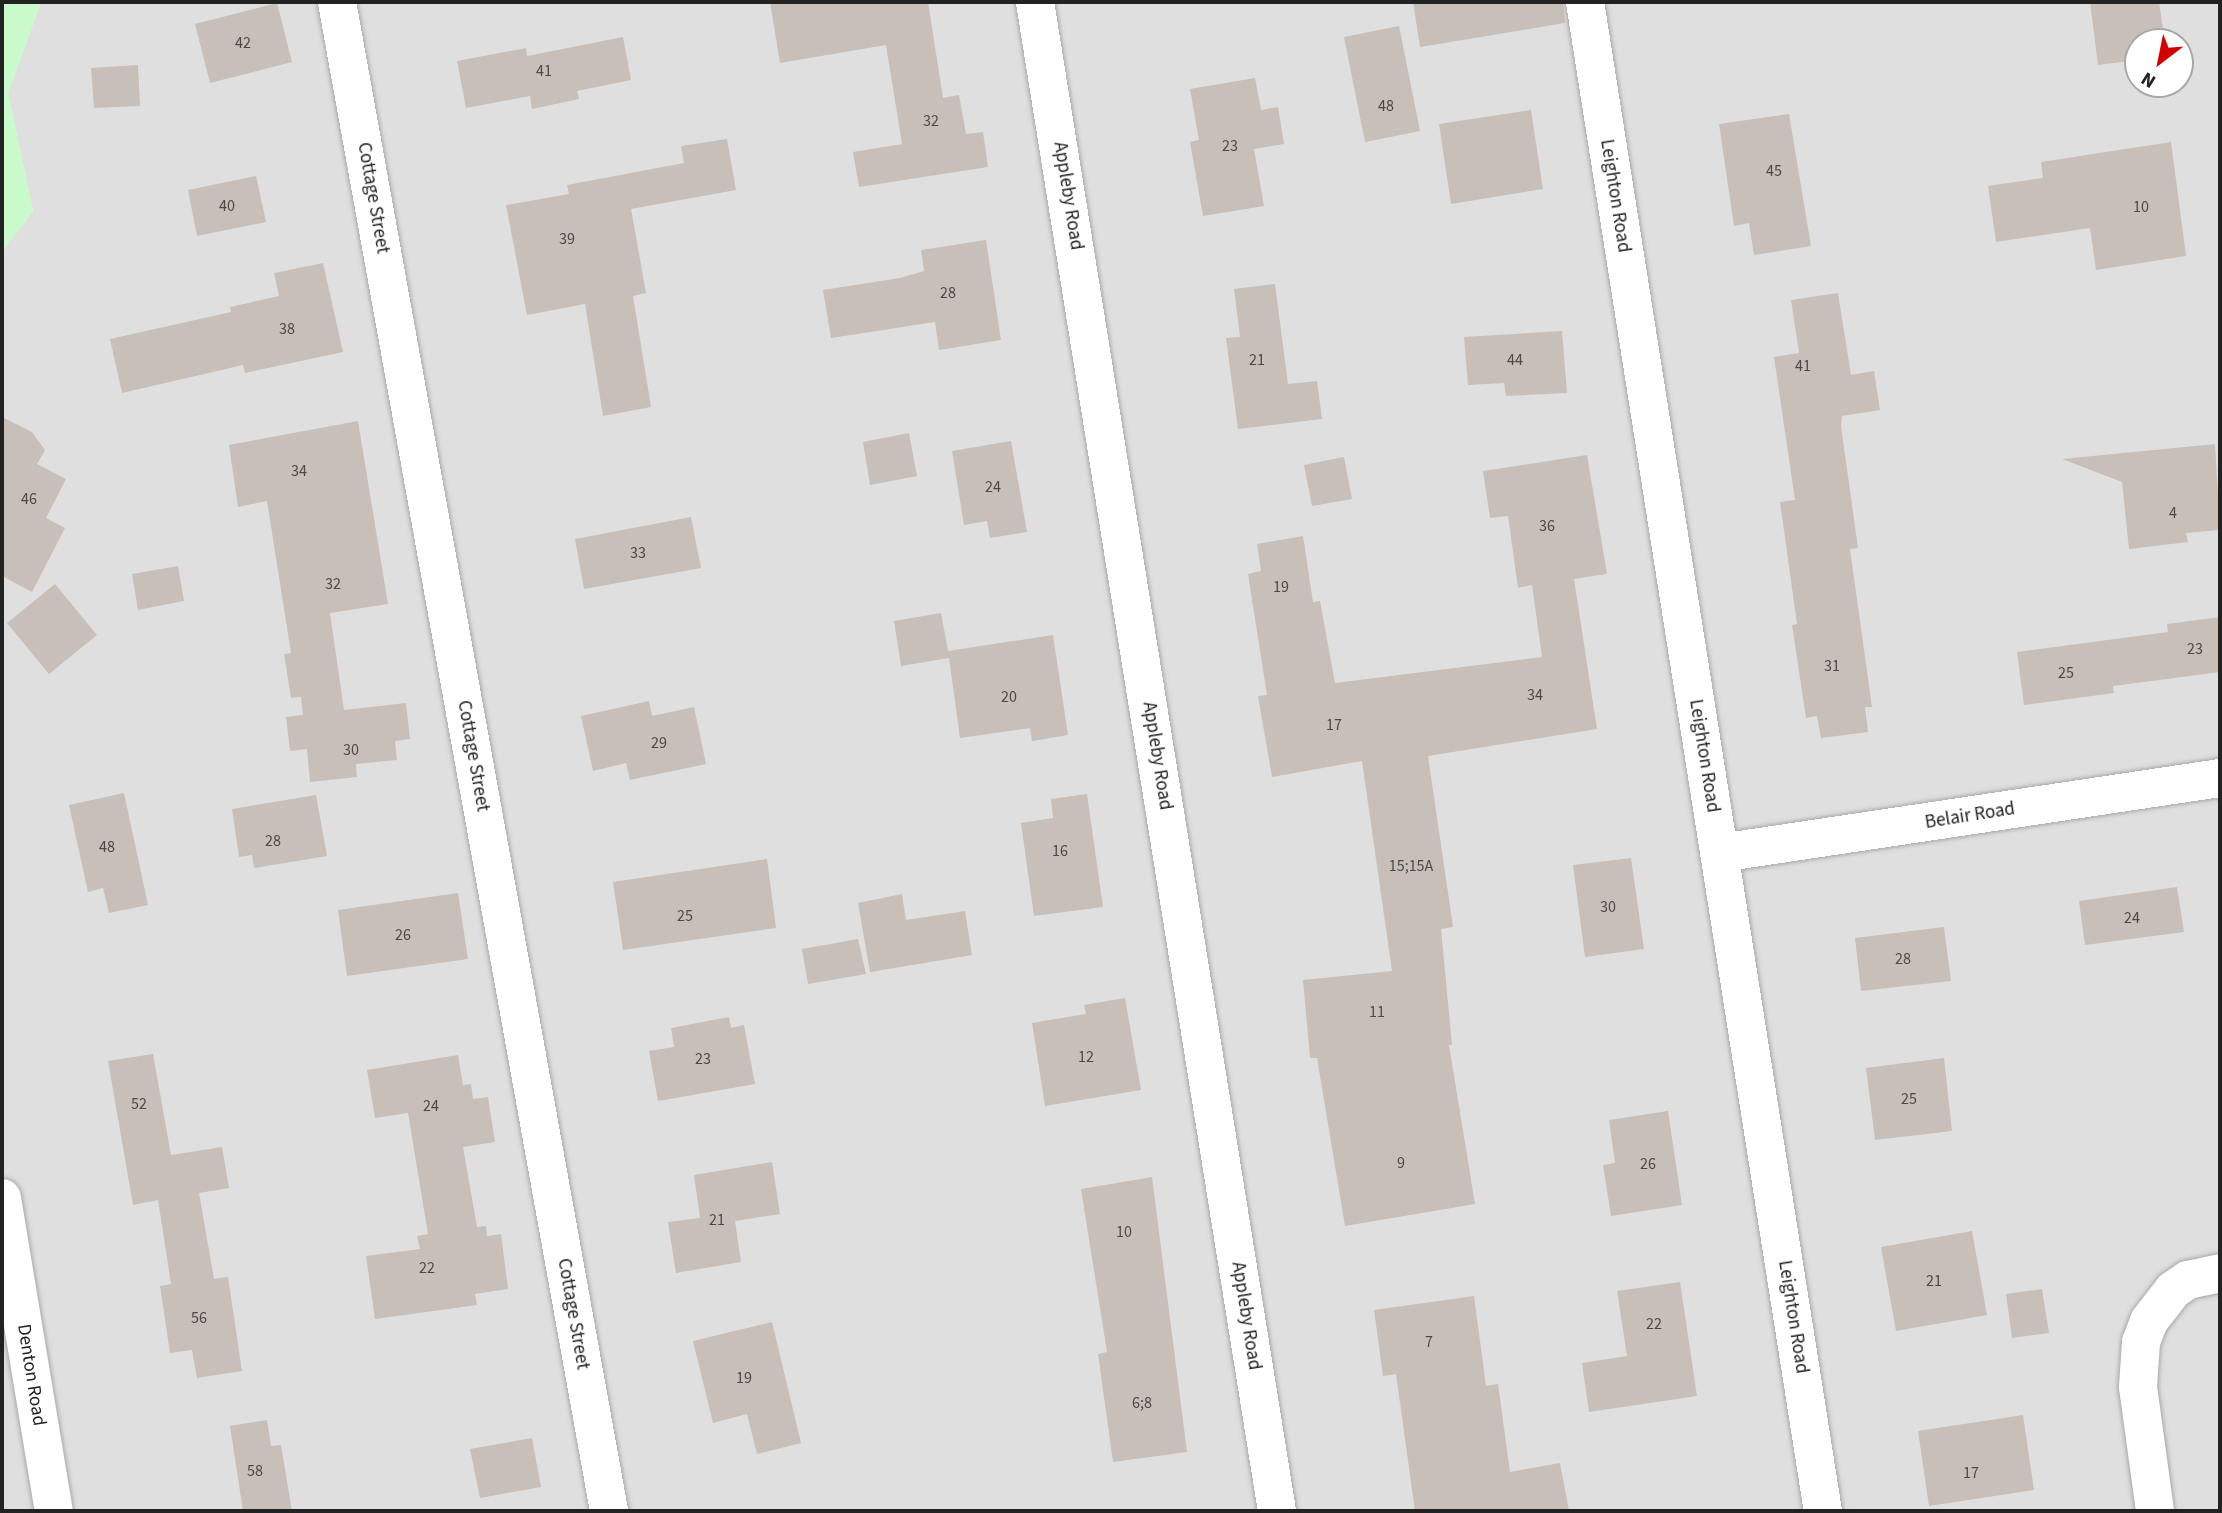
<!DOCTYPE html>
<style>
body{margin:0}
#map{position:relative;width:2222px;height:1513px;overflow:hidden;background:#f2efe9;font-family:"Source Sans 3",sans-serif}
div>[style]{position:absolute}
.residential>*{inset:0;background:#e0dfdf}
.park>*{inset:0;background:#c8facc}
.building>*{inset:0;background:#c7bfb8}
.roads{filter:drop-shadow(0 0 2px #a9a9a9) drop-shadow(0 0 2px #a9a9a9)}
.minor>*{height:38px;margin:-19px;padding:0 19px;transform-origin:19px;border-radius:19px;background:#fff}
span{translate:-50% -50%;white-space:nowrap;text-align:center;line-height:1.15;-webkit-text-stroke:7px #fff;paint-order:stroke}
.number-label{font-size:16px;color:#4b4948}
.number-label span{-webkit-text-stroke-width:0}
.street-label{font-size:19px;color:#222}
.frame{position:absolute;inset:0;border:4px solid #222;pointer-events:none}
.north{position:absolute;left:2124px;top:28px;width:70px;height:70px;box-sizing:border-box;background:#fff;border:2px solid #a7a7a7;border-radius:50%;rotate:212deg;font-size:19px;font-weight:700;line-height:28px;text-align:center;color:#222}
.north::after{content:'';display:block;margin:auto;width:24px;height:32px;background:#d40000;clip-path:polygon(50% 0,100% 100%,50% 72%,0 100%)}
</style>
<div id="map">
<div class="residential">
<div style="clip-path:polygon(evenodd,41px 2px,2220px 2px,2220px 1511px,2px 1511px,2px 252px,33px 211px,8px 93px,41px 2px,2138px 42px,2180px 42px,2180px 84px,2138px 84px,2138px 42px)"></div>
</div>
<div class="park">
<div style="clip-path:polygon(2px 2px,41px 2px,8px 93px,33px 211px,2px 252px)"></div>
</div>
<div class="building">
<div style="clip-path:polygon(770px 2px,928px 2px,943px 98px,959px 95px,966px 134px,983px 132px,988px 167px,859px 187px,853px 152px,902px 144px,886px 45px,780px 63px)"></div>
<div style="clip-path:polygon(1413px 2px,1563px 2px,1565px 23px,1420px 47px)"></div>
<div style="clip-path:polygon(2090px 2px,2159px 2px,2165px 42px,2138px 42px,2138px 60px,2098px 65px)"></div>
<div style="clip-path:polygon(277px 3px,292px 62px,210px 83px,195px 24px)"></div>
<div style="clip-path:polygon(1399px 26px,1420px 131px,1365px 142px,1344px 37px)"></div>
<div style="clip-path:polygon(623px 37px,631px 80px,577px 91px,579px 99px,532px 109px,530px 96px,466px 108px,457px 61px,526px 48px,527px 56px)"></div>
<div style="clip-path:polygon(138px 65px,140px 106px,94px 108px,91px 68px)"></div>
<div style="clip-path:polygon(1255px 78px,1261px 110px,1278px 107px,1284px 144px,1254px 149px,1264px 206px,1203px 216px,1190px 142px,1199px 140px,1190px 89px)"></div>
<div style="clip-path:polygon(1531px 110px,1543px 189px,1451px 204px,1439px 124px)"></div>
<div style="clip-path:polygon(1789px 114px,1811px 246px,1754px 255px,1749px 223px,1734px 226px,1719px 124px)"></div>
<div style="clip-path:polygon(727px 139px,736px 190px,631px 209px,646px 293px,633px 296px,651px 407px,603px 416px,585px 304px,527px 315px,506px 205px,569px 194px,567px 185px,684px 163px,681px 146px)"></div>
<div style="clip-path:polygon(2171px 142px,2186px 256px,2096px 270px,2090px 228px,1996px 242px,1988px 186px,2043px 178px,2041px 162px)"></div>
<div style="clip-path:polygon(256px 176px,266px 222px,197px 236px,188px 190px)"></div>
<div style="clip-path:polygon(986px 240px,1001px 340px,939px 350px,935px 322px,831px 338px,823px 290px,900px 278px,924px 271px,921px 250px)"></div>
<div style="clip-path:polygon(323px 263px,343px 352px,245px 373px,243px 365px,122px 393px,110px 339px,231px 312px,230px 307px,279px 296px,274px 273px)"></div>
<div style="clip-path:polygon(1275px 284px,1288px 384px,1317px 381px,1322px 419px,1238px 429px,1226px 338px,1240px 337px,1234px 289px)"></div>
<div style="clip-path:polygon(1838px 293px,1851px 375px,1874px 371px,1880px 410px,1842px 416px,1841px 426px,1858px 548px,1850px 549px,1872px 707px,1865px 707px,1868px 732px,1821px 738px,1817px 716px,1806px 718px,1792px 625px,1797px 624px,1780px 502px,1795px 500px,1774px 357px,1799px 353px,1791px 300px)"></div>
<div style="clip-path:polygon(1562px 331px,1567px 393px,1506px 396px,1504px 383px,1468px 385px,1464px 337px)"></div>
<div style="clip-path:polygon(2px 417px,32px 432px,45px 450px,37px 464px,66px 479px,46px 518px,65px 528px,32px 592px,2px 576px)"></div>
<div style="clip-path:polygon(358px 421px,388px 604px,330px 613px,344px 710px,406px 703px,410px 739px,395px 741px,397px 760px,356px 764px,357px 777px,310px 782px,307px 749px,290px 751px,286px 717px,303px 715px,301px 697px,291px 698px,284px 654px,291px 653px,267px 501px,238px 507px,229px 445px)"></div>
<div style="clip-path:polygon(909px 433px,917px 476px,870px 485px,863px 442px)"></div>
<div style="clip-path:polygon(1011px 441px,1027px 532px,990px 538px,987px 521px,964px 525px,952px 451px)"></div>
<div style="clip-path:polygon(2215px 444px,2220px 530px,2186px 533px,2188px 542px,2129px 549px,2122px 482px,2062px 459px)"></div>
<div style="clip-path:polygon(1587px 455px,1607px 574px,1574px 579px,1597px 729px,1428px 756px,1453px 927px,1441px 929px,1452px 1045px,1449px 1045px,1475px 1204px,1345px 1226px,1317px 1058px,1310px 1058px,1303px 980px,1392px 971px,1362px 761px,1272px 777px,1258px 696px,1267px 695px,1248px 574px,1261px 571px,1257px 544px,1303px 536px,1313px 602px,1320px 601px,1335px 683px,1542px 657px,1532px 585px,1518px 588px,1508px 516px,1490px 518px,1483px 471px)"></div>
<div style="clip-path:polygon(1344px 457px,1352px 499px,1312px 506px,1304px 465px)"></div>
<div style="clip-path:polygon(691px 517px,701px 568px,584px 589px,575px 539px)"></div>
<div style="clip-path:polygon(178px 566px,184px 601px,138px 610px,132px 574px)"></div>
<div style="clip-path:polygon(55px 584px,97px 635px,49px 674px,7px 623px)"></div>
<div style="clip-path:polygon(941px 613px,949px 656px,948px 651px,1053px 635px,1068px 735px,1032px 741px,1030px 728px,960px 738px,949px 658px,901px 666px,894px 621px)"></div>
<div style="clip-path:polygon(2220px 617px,2220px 672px,2113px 686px,2114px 693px,2024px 705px,2017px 652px,2168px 632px,2167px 624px)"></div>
<div style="clip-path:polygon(649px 701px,652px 716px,694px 707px,706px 764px,630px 780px,626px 763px,593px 771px,581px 716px)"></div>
<div style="clip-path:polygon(124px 793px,148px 905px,109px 913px,103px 888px,88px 892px,69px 805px)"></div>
<div style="clip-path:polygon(1087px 794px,1103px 907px,1034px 916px,1021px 823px,1053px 818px,1051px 799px)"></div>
<div style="clip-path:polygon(316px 795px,327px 856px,254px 868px,252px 855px,239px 857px,232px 809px)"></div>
<div style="clip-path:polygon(1631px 858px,1644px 949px,1585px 957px,1573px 865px)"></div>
<div style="clip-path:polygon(767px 859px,776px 928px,623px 950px,613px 882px)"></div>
<div style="clip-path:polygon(2177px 887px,2184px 932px,2085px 945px,2079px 901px)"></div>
<div style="clip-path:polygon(458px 893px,468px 959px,347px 976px,338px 910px)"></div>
<div style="clip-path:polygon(902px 894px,906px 920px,965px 911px,972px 955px,870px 972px,858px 903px)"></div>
<div style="clip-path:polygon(1944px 927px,1951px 981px,1861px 991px,1855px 938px)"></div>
<div style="clip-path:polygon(858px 939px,866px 974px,808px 984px,802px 949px)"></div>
<div style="clip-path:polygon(1125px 998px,1141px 1090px,1045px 1106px,1032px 1023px,1086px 1014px,1084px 1005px)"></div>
<div style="clip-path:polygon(729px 1017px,731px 1028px,744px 1025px,755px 1084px,658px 1101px,649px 1051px,674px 1047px,671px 1028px)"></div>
<div style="clip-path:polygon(153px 1054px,171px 1155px,222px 1147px,229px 1188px,199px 1193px,214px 1279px,228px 1277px,242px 1371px,197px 1378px,192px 1350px,170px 1353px,160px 1286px,171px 1284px,158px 1200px,133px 1205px,108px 1061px)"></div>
<div style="clip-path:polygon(458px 1055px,463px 1085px,471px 1084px,473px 1099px,488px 1097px,495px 1142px,463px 1147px,477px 1227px,486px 1226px,487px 1236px,501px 1234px,508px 1289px,475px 1294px,477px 1305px,375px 1319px,366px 1256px,420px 1249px,417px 1236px,428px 1234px,408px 1113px,375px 1118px,367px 1070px)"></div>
<div style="clip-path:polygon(1944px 1058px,1952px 1131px,1875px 1140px,1866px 1068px)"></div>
<div style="clip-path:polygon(1668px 1111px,1682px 1205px,1611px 1216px,1603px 1165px,1615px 1163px,1609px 1120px)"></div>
<div style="clip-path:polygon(772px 1162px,780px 1214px,735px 1221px,741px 1262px,676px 1273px,668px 1222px,700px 1218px,694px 1175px)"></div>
<div style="clip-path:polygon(1152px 1177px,1187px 1452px,1113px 1462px,1098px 1354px,1107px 1352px,1081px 1189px)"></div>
<div style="clip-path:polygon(1972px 1231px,1987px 1315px,1896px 1331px,1881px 1247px)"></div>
<div style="clip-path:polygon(1680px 1282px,1697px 1396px,1589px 1412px,1582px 1363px,1627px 1356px,1617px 1291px)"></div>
<div style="clip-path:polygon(2042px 1289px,2049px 1333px,2012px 1338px,2006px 1294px)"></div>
<div style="clip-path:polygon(1474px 1296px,1486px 1386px,1498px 1384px,1510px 1472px,1560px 1463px,1569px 1511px,1415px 1511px,1396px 1374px,1383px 1376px,1374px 1310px)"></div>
<div style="clip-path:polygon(772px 1322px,801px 1443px,757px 1454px,747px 1414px,713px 1423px,693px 1341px)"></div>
<div style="clip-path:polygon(2023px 1415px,2034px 1490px,1929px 1506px,1918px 1431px)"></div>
<div style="clip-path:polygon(267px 1420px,271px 1446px,281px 1445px,292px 1511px,243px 1511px,230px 1426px)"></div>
<div style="clip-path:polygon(532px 1438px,541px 1487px,480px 1498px,470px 1449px)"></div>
</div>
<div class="roads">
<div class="minor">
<div style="left:337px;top:2px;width:1533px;rotate:79.78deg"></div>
<div style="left:1035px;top:2px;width:1528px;rotate:80.89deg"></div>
<div style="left:1585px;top:2px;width:1528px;rotate:81.04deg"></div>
<div style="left:1720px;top:853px;width:506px;rotate:-8.53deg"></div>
<div style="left:2px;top:1198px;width:317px;rotate:80.6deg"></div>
<div style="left:2155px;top:1511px;width:125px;rotate:-97.8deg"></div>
<div style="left:2138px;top:1387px;width:45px;rotate:-86.2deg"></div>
<div style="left:2141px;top:1342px;width:22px;rotate:-69deg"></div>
<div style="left:2149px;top:1321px;width:39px;rotate:-52deg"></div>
<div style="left:2173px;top:1290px;width:18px;rotate:-34deg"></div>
<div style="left:2188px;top:1280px;width:33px;rotate:-12deg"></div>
</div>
</div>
<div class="number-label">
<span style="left:243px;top:43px">42</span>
<span style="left:544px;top:71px">41</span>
<span style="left:1386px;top:106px">48</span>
<span style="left:931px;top:121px">32</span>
<span style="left:1230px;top:146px">23</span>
<span style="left:1774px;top:171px">45</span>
<span style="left:227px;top:206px">40</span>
<span style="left:2141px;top:207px">10</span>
<span style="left:567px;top:239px">39</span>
<span style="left:948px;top:293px">28</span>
<span style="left:287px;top:329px">38</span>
<span style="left:1257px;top:360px">21</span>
<span style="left:1515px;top:360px">44</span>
<span style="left:1803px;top:366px">41</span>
<span style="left:299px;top:471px">34</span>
<span style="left:993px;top:487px">24</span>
<span style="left:29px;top:499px">46</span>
<span style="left:2173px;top:513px">4</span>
<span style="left:1547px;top:526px">36</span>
<span style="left:638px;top:553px">33</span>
<span style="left:333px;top:584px">32</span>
<span style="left:1281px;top:587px">19</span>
<span style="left:2195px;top:649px">23</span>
<span style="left:1832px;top:666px">31</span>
<span style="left:2066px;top:673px">25</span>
<span style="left:1535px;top:695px">34</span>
<span style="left:1009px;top:697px">20</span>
<span style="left:1334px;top:725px">17</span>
<span style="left:659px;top:743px">29</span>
<span style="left:351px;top:750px">30</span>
<span style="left:273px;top:841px">28</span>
<span style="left:107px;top:847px">48</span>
<span style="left:1060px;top:851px">16</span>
<span style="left:1411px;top:866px">15;15A</span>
<span style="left:1608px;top:907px">30</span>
<span style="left:685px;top:916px">25</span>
<span style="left:2132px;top:918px">24</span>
<span style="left:403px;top:935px">26</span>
<span style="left:1903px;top:959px">28</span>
<span style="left:1377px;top:1012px">11</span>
<span style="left:1086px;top:1057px">12</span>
<span style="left:703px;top:1059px">23</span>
<span style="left:1909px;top:1099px">25</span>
<span style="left:139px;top:1104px">52</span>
<span style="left:431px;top:1106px">24</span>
<span style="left:1401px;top:1163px">9</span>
<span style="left:1648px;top:1164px">26</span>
<span style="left:717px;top:1220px">21</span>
<span style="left:1124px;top:1232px">10</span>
<span style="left:427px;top:1268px">22</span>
<span style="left:1934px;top:1281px">21</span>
<span style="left:199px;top:1318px">56</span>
<span style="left:1654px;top:1324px">22</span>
<span style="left:1429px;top:1342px">7</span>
<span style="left:744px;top:1378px">19</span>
<span style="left:1142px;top:1403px">6;8</span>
<span style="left:255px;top:1471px">58</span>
<span style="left:1971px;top:1473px">17</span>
</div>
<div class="street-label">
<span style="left:1068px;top:196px;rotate:81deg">Appleby Road</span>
<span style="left:1615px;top:196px;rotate:81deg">Leighton Road</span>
<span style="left:373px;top:198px;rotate:80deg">Cottage Street</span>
<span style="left:473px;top:756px;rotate:80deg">Cottage Street</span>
<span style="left:1157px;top:756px;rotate:81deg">Appleby Road</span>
<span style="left:1704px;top:756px;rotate:81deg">Leighton Road</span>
<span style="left:1970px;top:816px;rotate:-9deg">Belair Road</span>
<span style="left:573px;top:1314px;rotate:80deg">Cottage Street</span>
<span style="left:1246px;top:1316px;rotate:81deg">Appleby Road</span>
<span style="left:1793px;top:1317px;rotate:81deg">Leighton Road</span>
<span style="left:31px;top:1375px;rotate:81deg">Denton Road</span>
</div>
<div class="frame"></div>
<div class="north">N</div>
</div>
